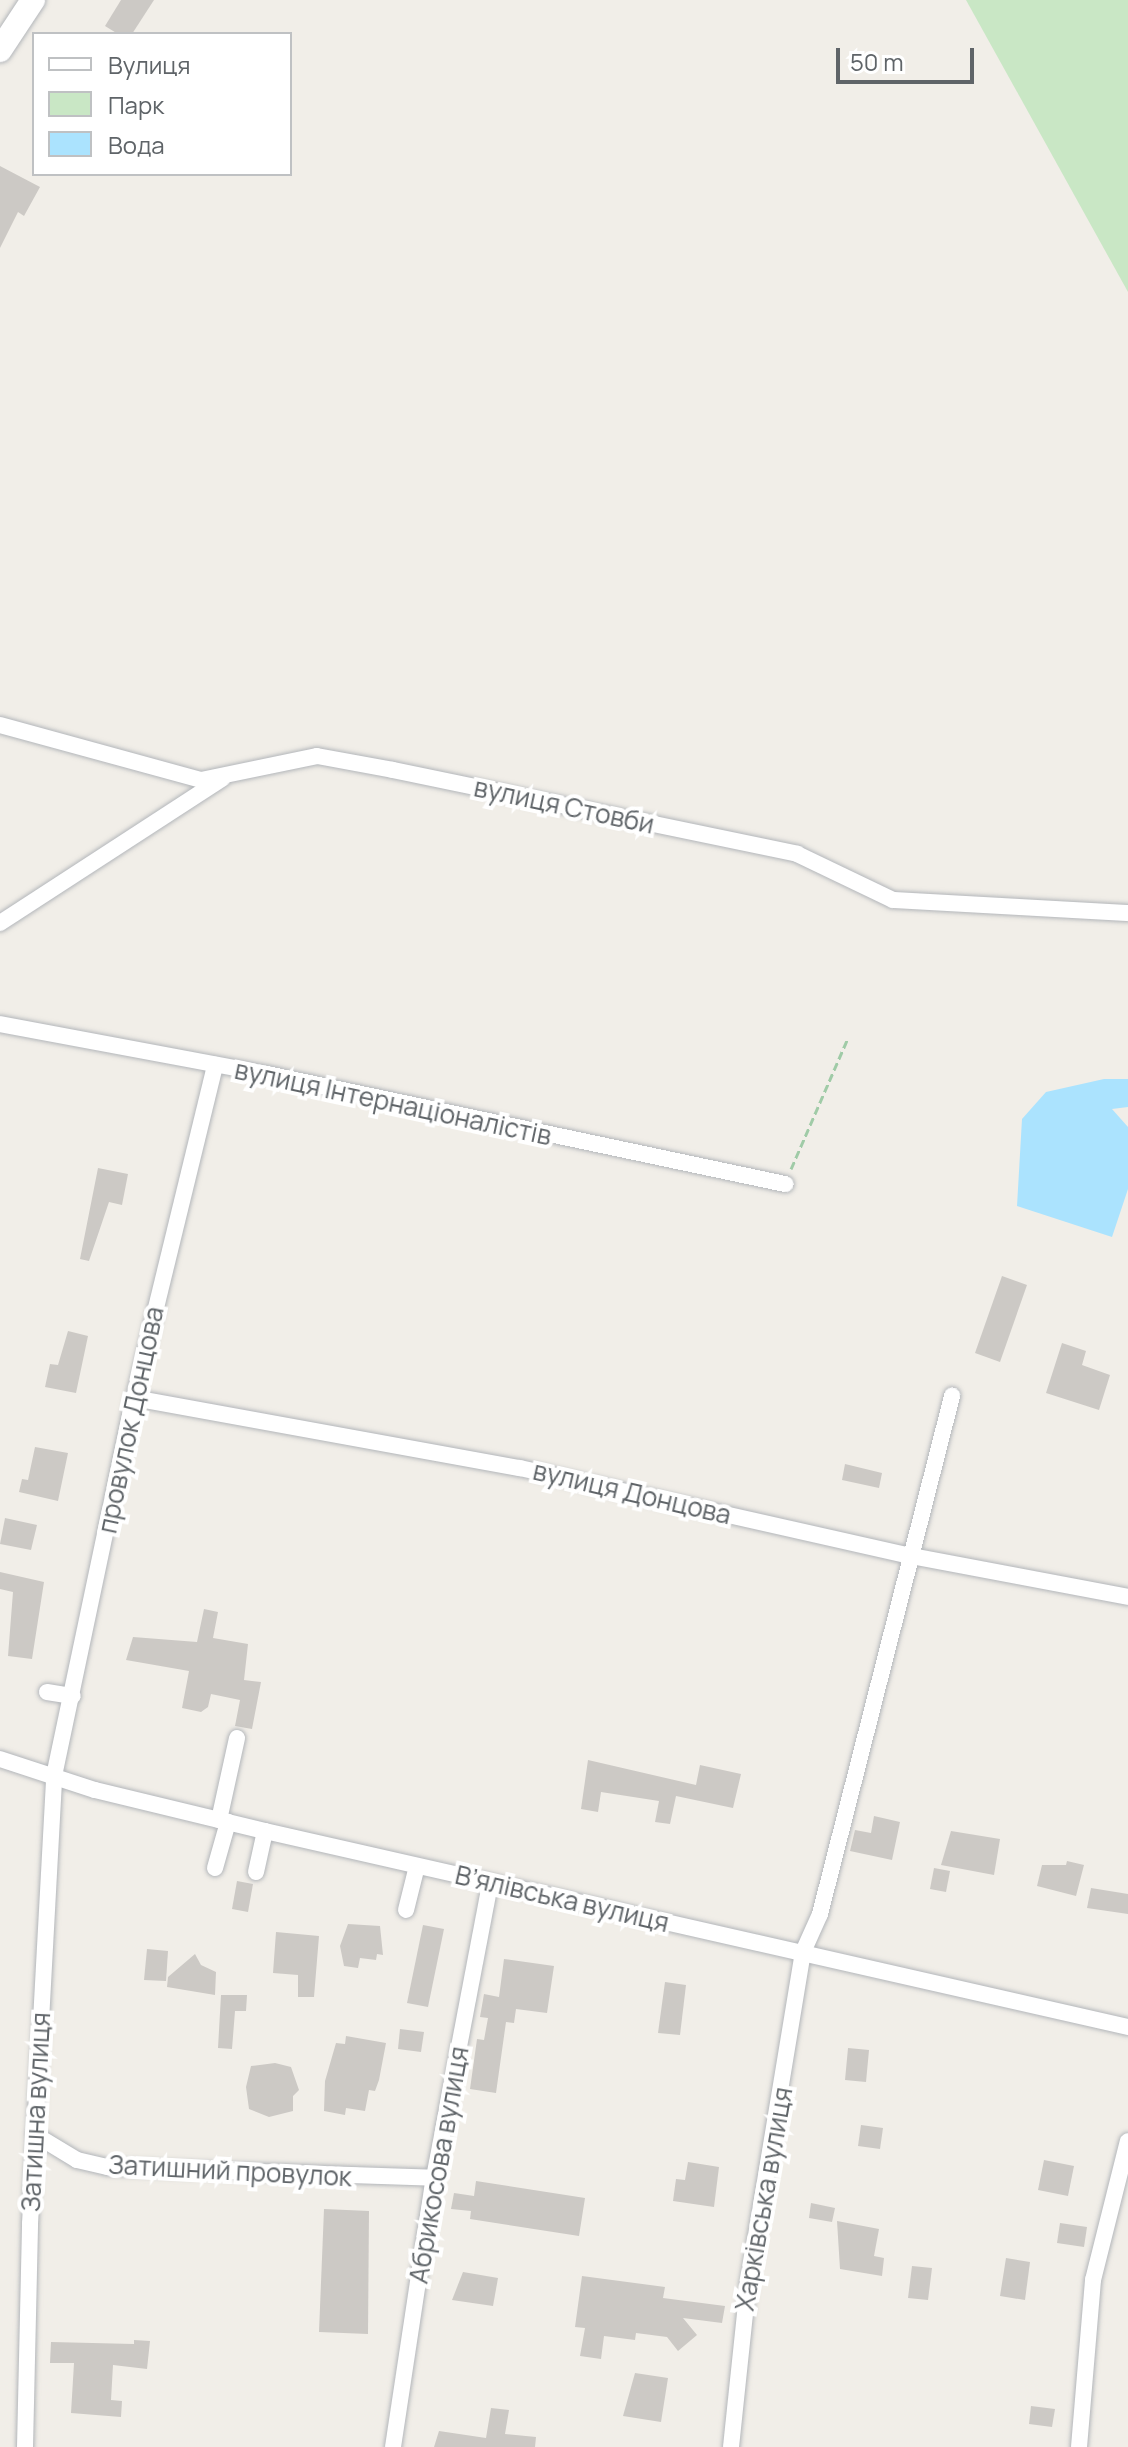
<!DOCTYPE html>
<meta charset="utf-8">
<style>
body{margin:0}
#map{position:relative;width:1128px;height:2447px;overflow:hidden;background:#f1eee8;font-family:Manrope,sans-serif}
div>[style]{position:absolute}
.green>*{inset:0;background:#c9e7c5}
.water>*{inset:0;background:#abe3fe}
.building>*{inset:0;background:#ccc9c5}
.path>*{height:3px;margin-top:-1.5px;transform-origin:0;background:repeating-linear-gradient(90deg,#a0cba7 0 8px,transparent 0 12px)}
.roads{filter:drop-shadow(0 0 2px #b3b6ba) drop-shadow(0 0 2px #b3b6ba)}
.street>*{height:16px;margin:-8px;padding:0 8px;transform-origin:8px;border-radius:8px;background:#fff}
.secondary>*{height:24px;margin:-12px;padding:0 12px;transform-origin:12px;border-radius:12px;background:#fff}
span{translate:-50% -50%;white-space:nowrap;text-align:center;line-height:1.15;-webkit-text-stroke:8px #fff;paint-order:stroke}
.street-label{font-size:26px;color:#5f6468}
.legend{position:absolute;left:32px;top:32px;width:260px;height:144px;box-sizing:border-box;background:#fff;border:2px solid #bfc1c3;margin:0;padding:10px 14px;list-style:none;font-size:24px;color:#5f6468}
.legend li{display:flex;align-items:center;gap:16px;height:40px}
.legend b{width:40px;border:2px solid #bfc1c3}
.scale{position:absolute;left:836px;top:48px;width:138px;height:36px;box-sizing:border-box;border:4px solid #5f6468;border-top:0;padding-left:10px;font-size:24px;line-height:28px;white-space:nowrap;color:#5f6468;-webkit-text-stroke:6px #fff;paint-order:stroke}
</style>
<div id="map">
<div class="green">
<div style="clip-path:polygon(966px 0,1128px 0,1128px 292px)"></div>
</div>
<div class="water">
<div style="clip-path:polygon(1104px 1079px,1128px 1079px,1128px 1107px,1112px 1109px,1128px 1127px,1128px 1189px,1112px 1237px,1017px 1206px,1022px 1119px,1046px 1092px)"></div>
</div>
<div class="building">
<div style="clip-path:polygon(121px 0,154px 0,132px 34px,118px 34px,105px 26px)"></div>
<div style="clip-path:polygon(0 166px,40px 187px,24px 216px,18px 212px,0 248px)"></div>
<div style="clip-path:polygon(98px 1168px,128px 1174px,122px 1205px,109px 1202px,89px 1261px,80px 1259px)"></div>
<div style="clip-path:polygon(1002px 1276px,1027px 1285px,1000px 1362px,975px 1353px)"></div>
<div style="clip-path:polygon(68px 1331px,88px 1336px,76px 1393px,45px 1387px,50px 1364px,58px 1365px)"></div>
<div style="clip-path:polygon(1062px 1343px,1086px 1351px,1082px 1365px,1110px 1375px,1099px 1410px,1046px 1393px)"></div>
<div style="clip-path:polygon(35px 1447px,68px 1453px,58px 1501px,19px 1492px,22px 1479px,28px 1480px)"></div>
<div style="clip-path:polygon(845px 1464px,882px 1473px,879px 1488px,842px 1480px)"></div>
<div style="clip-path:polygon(5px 1518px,37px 1525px,31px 1550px,0 1544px)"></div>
<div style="clip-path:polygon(0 1572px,44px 1582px,32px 1659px,8px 1656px,13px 1592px,0 1589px)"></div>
<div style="clip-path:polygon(204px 1609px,218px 1612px,213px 1638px,248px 1644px,244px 1680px,261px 1682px,252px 1729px,235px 1726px,240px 1700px,211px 1694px,208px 1707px,201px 1712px,182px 1708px,189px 1671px,126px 1660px,133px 1637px,197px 1642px)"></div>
<div style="clip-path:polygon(588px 1760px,696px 1785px,700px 1765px,741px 1774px,733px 1808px,676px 1796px,670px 1824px,655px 1822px,659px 1801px,601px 1792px,598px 1812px,581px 1809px)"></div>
<div style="clip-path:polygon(874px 1816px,900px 1822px,892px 1860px,850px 1851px,855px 1830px,871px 1833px)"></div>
<div style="clip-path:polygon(951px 1831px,1000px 1839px,994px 1875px,941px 1865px)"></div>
<div style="clip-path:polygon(1067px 1861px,1084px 1865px,1076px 1896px,1037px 1886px,1042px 1865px,1066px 1865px)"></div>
<div style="clip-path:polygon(934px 1868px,950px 1871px,946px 1892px,930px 1889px)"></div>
<div style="clip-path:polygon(237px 1881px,253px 1884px,248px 1912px,232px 1909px)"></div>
<div style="clip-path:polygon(1091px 1888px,1128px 1894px,1128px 1914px,1087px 1908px)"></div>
<div style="clip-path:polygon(348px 1924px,380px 1926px,383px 1955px,377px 1954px,376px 1960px,360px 1958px,358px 1968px,344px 1966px,340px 1946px)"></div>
<div style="clip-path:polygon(423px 1925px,444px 1929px,428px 2007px,407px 2003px)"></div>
<div style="clip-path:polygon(276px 1932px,319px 1936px,314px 1997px,298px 1997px,298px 1975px,273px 1973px)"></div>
<div style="clip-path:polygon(147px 1949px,168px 1951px,166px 1981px,144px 1980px)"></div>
<div style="clip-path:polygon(195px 1954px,201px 1965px,216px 1972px,215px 1995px,167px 1987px,168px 1977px)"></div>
<div style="clip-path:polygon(504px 1959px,554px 1966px,547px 2013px,516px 2009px,514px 2023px,506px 2022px,496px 2093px,470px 2089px,477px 2039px,484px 2040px,488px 2018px,480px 2017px,484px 1994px,499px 1997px)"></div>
<div style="clip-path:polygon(665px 1982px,686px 1985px,680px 2035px,658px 2033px)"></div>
<div style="clip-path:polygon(221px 1995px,247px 1995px,246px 2011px,235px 2011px,232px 2049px,218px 2048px)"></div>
<div style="clip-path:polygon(400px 2029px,424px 2032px,421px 2052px,398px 2049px)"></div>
<div style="clip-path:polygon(346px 2036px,386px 2043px,379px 2080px,375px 2091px,369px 2090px,365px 2111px,346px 2108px,345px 2115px,324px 2111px,325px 2081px,336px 2043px,345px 2044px)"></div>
<div style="clip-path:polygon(848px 2048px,869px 2050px,866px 2082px,845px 2080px)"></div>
<div style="clip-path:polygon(275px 2063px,291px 2067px,299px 2090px,293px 2096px,293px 2111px,269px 2117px,249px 2109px,246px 2087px,251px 2066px)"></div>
<div style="clip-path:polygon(861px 2125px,883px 2128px,880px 2149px,858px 2146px)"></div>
<div style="clip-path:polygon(1044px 2160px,1074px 2166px,1068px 2196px,1038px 2190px)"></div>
<div style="clip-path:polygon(688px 2162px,719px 2167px,714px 2207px,673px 2201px,676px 2179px,685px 2180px)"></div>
<div style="clip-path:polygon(476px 2181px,585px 2198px,579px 2236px,470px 2219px,471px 2211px,451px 2209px,454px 2193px,474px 2196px)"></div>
<div style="clip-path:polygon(811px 2203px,835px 2208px,832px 2222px,809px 2218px)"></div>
<div style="clip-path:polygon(324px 2209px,369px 2211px,368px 2334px,319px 2332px)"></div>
<div style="clip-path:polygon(837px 2221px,879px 2229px,874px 2256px,884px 2258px,882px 2276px,840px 2269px)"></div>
<div style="clip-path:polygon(1060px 2223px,1087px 2227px,1084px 2247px,1057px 2243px)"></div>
<div style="clip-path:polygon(1006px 2258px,1030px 2262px,1025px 2300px,1000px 2296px)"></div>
<div style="clip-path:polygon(912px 2266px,932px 2268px,928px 2300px,908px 2298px)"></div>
<div style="clip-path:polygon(463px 2272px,498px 2278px,493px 2306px,452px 2300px)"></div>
<div style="clip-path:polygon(582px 2276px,665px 2287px,663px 2298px,725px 2306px,722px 2323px,683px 2318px,697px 2335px,678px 2351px,667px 2337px,636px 2333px,635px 2340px,604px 2336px,601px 2359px,580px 2356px,585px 2328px,575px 2327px)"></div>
<div style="clip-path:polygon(134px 2340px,150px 2341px,147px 2369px,113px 2365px,111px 2400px,122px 2401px,121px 2417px,71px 2413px,74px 2363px,50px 2363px,51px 2342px,134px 2344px)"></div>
<div style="clip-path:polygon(635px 2373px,668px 2378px,661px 2422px,623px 2416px)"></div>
<div style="clip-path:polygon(1031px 2406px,1055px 2409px,1052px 2427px,1029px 2424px)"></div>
<div style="clip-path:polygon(491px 2408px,509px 2410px,505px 2434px,536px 2437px,535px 2447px,434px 2447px,439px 2431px,486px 2438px)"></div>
</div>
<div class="path">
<div style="left:791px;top:1169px;width:143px;rotate:-66.5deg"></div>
</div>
<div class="roads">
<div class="street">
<div style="left:0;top:725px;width:208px;rotate:15.3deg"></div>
<div style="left:201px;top:780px;width:118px;rotate:-11.7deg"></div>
<div style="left:317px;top:756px;width:77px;rotate:10.4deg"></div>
<div style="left:393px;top:770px;width:413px;rotate:11.7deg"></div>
<div style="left:797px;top:854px;width:106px;rotate:25.6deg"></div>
<div style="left:893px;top:900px;width:235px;rotate:3.2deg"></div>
<div style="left:0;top:923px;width:265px;rotate:-33deg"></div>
<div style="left:0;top:1024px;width:272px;rotate:10.6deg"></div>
<div style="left:267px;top:1074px;width:530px;rotate:11.99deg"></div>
<div style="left:134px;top:1398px;width:392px;rotate:10.3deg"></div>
<div style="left:520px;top:1468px;width:402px;rotate:12.7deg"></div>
<div style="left:912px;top:1556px;width:220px;rotate:10.7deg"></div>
<div style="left:47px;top:1692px;width:26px;rotate:9deg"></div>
<div style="left:0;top:1759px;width:100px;rotate:18.1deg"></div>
<div style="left:95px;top:1790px;width:175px;rotate:13.6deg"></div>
<div style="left:265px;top:1831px;width:885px;rotate:12.8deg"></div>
<div style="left:219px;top:1820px;width:84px;rotate:-77.6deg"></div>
<div style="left:215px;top:1868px;width:48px;rotate:-74.2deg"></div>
<div style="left:256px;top:1872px;width:42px;rotate:-77.6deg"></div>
<div style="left:406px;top:1910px;width:45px;rotate:-76deg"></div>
<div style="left:34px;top:2134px;width:50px;rotate:31.2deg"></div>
<div style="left:77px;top:2160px;width:32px;rotate:13deg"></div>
<div style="left:108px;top:2167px;width:326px;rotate:1.9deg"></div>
<div style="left:25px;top:2447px;width:223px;rotate:-88.7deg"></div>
<div style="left:30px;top:2224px;width:449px;rotate:-86.9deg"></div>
<div style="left:54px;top:1776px;width:386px;rotate:-78.1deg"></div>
<div style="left:134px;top:1398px;width:343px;rotate:-76.3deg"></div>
<div style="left:393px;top:2447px;width:267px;rotate:-81.4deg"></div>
<div style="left:433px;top:2183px;width:305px;rotate:-79.2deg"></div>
<div style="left:731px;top:2447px;width:164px;rotate:-84deg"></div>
<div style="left:748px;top:2284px;width:337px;rotate:-80.6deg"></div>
<div style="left:803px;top:1952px;width:42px;rotate:-65.9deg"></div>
<div style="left:820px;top:1914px;width:535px;rotate:-75.7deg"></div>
<div style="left:1079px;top:2447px;width:168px;rotate:-85.2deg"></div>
<div style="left:1093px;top:2280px;width:143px;rotate:-75.9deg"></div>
</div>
<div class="secondary">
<div style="left:0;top:50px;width:60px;rotate:-56.6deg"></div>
</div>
</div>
<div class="street-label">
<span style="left:564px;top:806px;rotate:12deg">вулиця Стовби</span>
<span style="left:393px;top:1103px;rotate:12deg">вулиця Інтернаціоналістів</span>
<span style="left:131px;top:1420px;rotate:-78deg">провулок Донцова</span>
<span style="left:632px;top:1493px;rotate:13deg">вулиця Донцова</span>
<span style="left:562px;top:1899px;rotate:13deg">В’ялівська вулиця</span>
<span style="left:36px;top:2112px;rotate:-87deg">Затишна вулиця</span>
<span style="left:439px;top:2165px;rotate:-80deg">Абрикосова вулиця</span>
<span style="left:230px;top:2171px;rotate:3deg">Затишний провулок</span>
<span style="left:764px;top:2199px;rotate:-80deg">Харківська вулиця</span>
</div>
<ul class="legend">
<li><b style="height:10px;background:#fff"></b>Вулиця</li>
<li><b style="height:22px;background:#c9e7c5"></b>Парк</li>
<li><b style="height:22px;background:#abe3fe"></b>Вода</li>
</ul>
<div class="scale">50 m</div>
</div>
